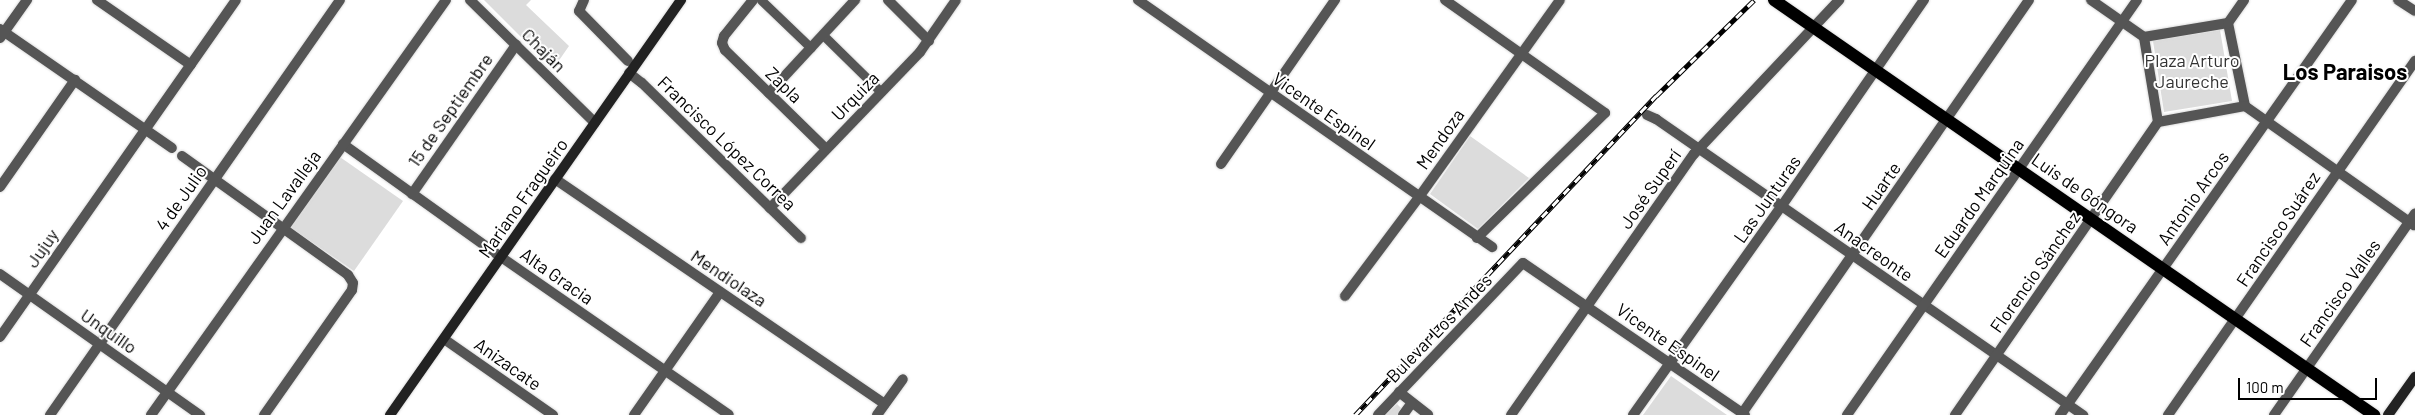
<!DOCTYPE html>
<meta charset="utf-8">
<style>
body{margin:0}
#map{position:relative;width:2415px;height:415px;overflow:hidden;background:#fff;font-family:Barlow,sans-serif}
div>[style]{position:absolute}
.green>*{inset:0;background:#dcdcdc}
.roads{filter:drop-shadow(0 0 1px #dbdbdb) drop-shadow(0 0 1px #dbdbdb)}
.pedestrian>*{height:9px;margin:-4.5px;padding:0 4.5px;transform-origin:4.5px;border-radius:4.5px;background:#555}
.minor>*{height:10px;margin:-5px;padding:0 5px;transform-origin:5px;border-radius:5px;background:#555}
.secondary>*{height:10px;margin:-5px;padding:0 5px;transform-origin:5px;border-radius:5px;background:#222}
.primary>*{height:12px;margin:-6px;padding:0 6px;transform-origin:6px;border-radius:6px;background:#000}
.rail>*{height:4.5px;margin-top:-2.25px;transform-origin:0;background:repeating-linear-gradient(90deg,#fff 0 8px,#000 0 16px);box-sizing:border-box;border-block:1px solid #000}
span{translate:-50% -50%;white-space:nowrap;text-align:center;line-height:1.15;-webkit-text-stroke:4px #fff;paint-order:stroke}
.street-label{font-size:18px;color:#000}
.park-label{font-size:18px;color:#333}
.district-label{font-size:22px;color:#000;font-weight:700}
.scale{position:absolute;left:2238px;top:378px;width:139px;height:22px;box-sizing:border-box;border:2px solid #000;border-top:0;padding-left:6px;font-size:15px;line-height:18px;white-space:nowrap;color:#000;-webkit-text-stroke:4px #fff;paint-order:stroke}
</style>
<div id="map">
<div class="green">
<div style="clip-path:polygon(484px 0,531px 0,526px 5px,569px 46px,553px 69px)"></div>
<div style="clip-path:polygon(2220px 30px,2232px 101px,2164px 112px,2153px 41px)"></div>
<div style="clip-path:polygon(1470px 136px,1529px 178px,1478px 229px,1430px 194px)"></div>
<div style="clip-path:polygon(337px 155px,403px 201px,354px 271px,288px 226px)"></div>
<div style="clip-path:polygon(1671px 376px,1727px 415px,1643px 415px)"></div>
<div style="clip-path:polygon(1397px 404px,1401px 408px,1398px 415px,1385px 415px)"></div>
</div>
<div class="roads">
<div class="pedestrian">
<div style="left:761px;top:0;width:69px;rotate:43.8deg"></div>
<div style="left:823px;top:35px;width:81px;rotate:44.5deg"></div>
</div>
<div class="minor">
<div style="left:97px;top:0;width:114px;rotate:34.7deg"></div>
<div style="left:470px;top:0;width:175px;rotate:44.5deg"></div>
<div style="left:584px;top:0;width:12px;rotate:114deg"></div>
<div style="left:579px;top:11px;width:70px;rotate:45.6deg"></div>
<div style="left:753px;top:0;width:46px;rotate:128.9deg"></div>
<div style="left:724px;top:36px;width:7px;rotate:106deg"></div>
<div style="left:722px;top:43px;width:8px;rotate:67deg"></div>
<div style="left:725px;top:50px;width:141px;rotate:44.4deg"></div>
<div style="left:888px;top:0;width:58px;rotate:45deg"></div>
<div style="left:1138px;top:0;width:432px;rotate:34.9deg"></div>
<div style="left:1445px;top:0;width:196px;rotate:35.2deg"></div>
<div style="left:1605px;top:113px;width:179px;rotate:135.7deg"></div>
<div style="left:2091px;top:0;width:65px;rotate:34.9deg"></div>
<div style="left:2398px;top:0;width:20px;rotate:33deg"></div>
<div style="left:2228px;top:23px;width:85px;rotate:78.4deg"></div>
<div style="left:0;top:29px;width:209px;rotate:34.7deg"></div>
<div style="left:2144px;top:37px;width:85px;rotate:-9.5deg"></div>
<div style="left:2228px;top:23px;width:28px;rotate:-55deg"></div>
<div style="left:0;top:38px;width:47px;rotate:-54.6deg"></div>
<div style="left:629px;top:73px;width:16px;rotate:38deg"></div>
<div style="left:642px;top:83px;width:222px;rotate:44.3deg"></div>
<div style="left:769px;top:93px;width:127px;rotate:-47.2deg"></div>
<div style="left:2245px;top:106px;width:207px;rotate:35.2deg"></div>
<div style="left:1647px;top:115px;width:10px;rotate:24deg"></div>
<div style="left:1656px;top:119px;width:520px;rotate:34.73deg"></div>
<div style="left:2158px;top:122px;width:88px;rotate:-10.4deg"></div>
<div style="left:343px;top:144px;width:194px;rotate:35.6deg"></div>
<div style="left:501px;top:257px;width:277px;rotate:34.7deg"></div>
<div style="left:182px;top:156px;width:204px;rotate:35.6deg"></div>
<div style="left:348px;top:275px;width:9px;rotate:58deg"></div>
<div style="left:353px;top:283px;width:7px;rotate:98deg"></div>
<div style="left:352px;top:290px;width:153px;rotate:125.1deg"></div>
<div style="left:1221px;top:164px;width:200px;rotate:-55.2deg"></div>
<div style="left:555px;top:179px;width:399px;rotate:34.3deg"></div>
<div style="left:0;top:187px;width:131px;rotate:-55deg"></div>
<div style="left:412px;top:194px;width:182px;rotate:-55.1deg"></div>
<div style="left:770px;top:208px;width:216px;rotate:-46.1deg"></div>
<div style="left:920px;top:52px;width:63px;rotate:-55.3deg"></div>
<div style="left:0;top:274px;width:245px;rotate:35.2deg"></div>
<div style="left:1345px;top:296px;width:124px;rotate:-53.2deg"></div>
<div style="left:1419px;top:197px;width:242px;rotate:-54.4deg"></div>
<div style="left:0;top:337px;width:411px;rotate:-55deg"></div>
<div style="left:444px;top:339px;width:133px;rotate:34.9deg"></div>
<div style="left:1399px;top:392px;width:37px;rotate:38deg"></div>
<div style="left:50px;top:415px;width:506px;rotate:-55.05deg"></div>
<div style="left:151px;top:415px;width:509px;rotate:-54.59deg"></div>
<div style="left:634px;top:415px;width:150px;rotate:-55deg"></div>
<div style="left:877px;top:415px;width:44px;rotate:-54.2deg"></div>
<div style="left:1378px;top:415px;width:210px;rotate:-46.4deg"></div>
<div style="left:1523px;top:263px;width:269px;rotate:34.4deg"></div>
<div style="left:1403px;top:415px;width:14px;rotate:-54deg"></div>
<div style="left:1511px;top:415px;width:319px;rotate:-55deg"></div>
<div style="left:1694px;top:154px;width:212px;rotate:-46.7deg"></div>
<div style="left:1633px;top:415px;width:255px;rotate:-54.6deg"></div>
<div style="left:1781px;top:207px;width:252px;rotate:-55.4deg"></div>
<div style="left:1741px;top:415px;width:505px;rotate:-55.24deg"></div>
<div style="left:1847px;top:415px;width:506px;rotate:-55.05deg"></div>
<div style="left:1955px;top:415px;width:356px;rotate:-55.3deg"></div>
<div style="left:2158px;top:122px;width:86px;rotate:-99.4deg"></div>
<div style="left:2060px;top:415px;width:507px;rotate:-54.87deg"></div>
<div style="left:2168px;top:415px;width:432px;rotate:-55.1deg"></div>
<div style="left:2274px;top:415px;width:246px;rotate:-55deg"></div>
</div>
<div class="secondary">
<div style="left:390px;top:415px;width:507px;rotate:-54.96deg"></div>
<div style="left:2388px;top:415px;width:47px;rotate:-54.6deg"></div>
</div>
<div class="primary">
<div style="left:1774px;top:0;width:730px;rotate:34.67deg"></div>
</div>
</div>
<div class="rail">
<div style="left:1355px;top:415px;width:439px;rotate:-46.7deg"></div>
<div style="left:1656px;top:96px;width:137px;rotate:-44.4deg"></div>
</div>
<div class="street-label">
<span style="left:544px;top:50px;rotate:45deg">Chaján</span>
<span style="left:784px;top:85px;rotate:44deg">Zapla</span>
<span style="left:855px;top:96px;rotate:-46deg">Urquiza</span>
<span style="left:450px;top:110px;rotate:-55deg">15 de Septiembre</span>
<span style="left:1324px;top:111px;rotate:35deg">Vicente Espinel</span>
<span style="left:1440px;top:139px;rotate:-55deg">Mendoza</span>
<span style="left:727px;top:143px;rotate:44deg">Francisco López Correa</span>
<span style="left:1881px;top:186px;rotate:-55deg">Huarte</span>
<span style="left:1650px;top:189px;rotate:-55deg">José Superí</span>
<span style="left:2085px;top:193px;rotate:35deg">Luis de Góngora</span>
<span style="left:284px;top:197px;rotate:-54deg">Juan Lavalleja</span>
<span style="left:181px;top:198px;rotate:-55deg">4 de Julio</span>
<span style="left:523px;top:198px;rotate:-55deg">Mariano Fragueiro</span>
<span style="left:1979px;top:198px;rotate:-55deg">Eduardo Marquina</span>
<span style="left:2193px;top:198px;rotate:-55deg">Antonio Arcos</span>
<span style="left:1767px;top:199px;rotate:-55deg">Las Junturas</span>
<span style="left:2278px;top:229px;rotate:-56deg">Francisco Suárez</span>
<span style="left:42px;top:248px;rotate:-55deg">Jujuy</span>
<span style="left:1874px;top:251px;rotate:35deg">Anacreonte</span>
<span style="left:2035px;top:272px;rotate:-55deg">Florencio Sánchez</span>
<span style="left:557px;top:276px;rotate:35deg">Alta Gracia</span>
<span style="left:729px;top:278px;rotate:34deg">Mendiolaza</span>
<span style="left:2340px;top:293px;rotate:-55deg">Francisco Valles</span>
<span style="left:1439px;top:328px;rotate:-46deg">Bulevar Los Andes</span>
<span style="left:109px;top:331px;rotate:35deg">Unquillo</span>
<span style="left:1668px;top:342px;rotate:35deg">Vicente Espinel</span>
<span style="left:508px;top:364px;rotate:35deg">Anizacate</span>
</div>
<div class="park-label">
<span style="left:2192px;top:71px">Plaza Arturo<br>Jaureche</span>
</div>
<div class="district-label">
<span style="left:2345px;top:72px">Los Paraisos</span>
</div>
<div class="scale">100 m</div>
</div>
